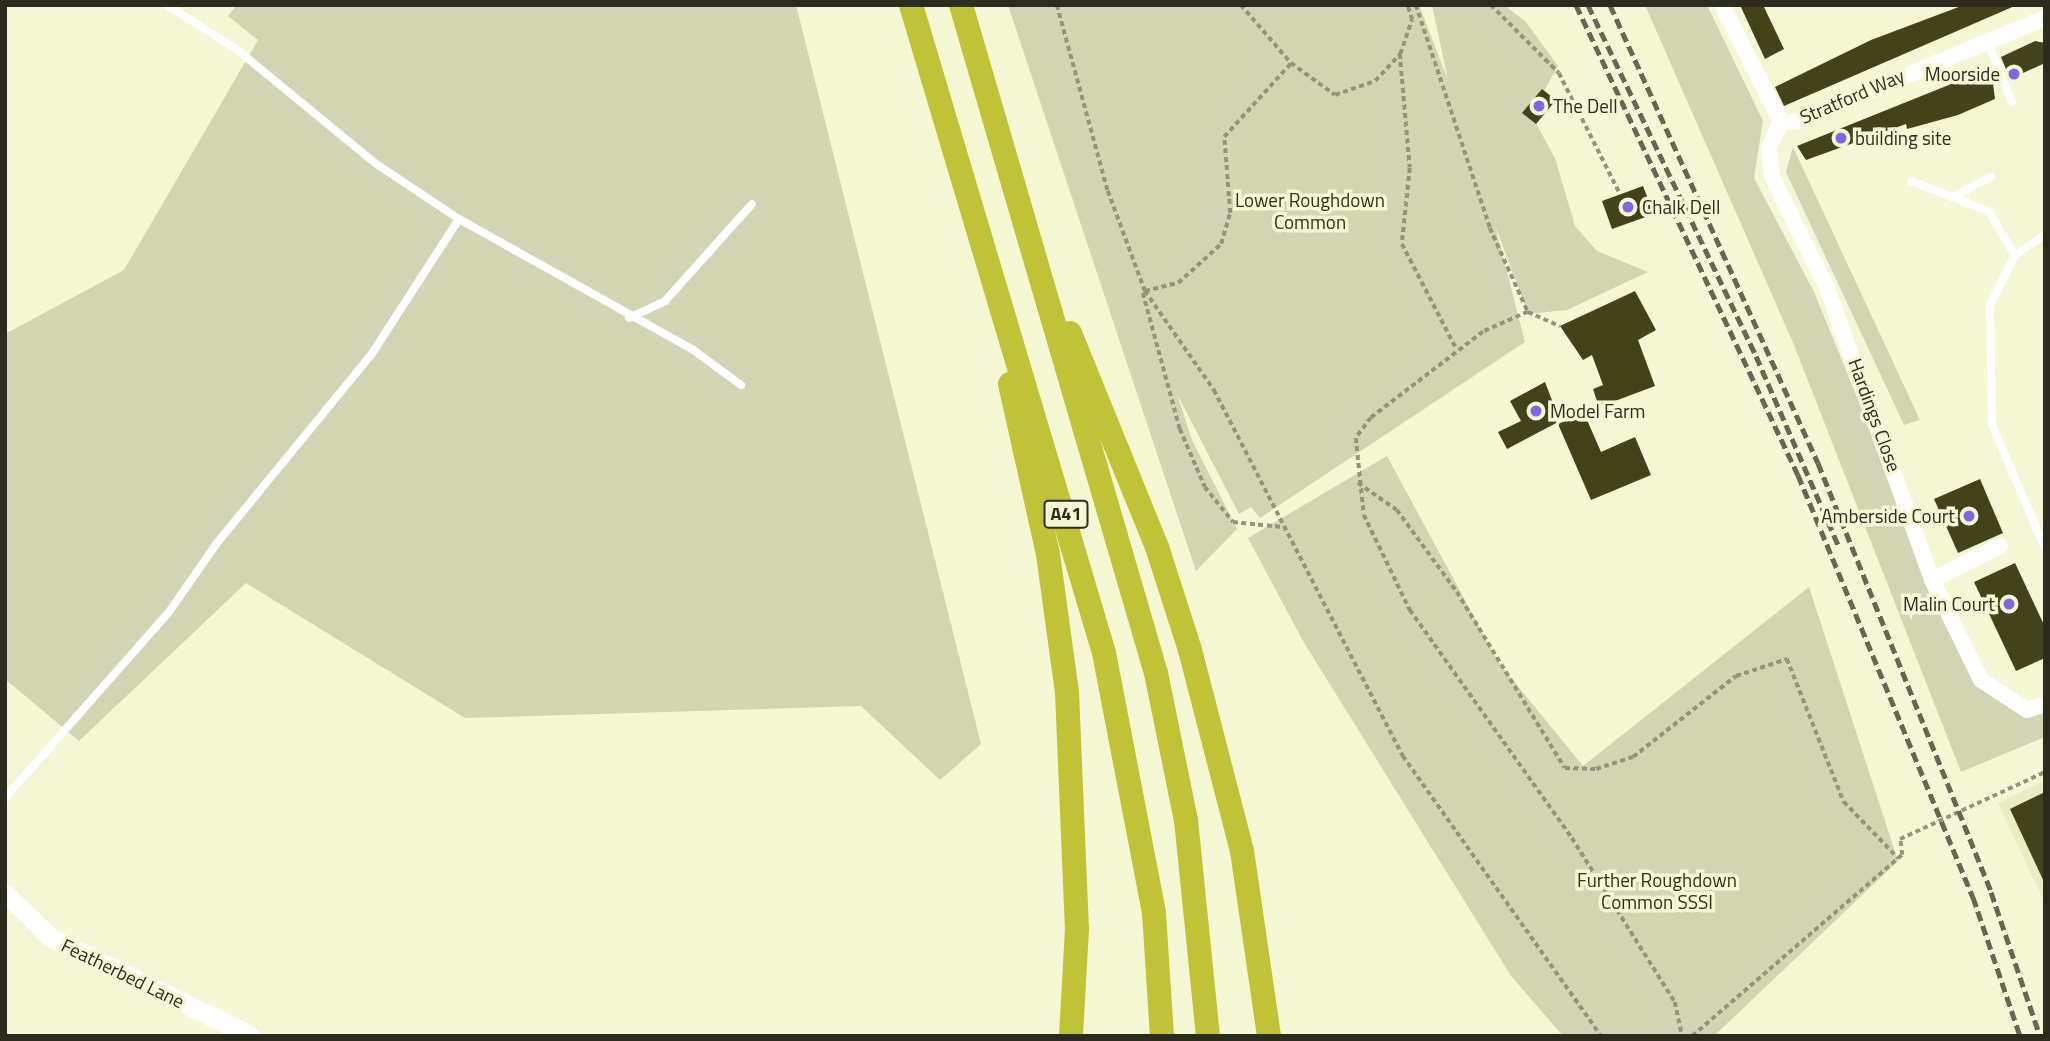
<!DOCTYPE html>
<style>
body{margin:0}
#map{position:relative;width:2050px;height:1041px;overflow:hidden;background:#f5f7d4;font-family:"Titillium Web",sans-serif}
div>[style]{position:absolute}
.built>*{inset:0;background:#eaecc1}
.green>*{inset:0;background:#d2d4b3}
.building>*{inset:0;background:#42421b}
.path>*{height:3.5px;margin-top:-1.75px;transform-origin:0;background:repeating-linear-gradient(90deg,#93947c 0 5px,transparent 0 8.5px)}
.service>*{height:8px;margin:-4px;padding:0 4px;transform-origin:4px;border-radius:4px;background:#fff}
.minor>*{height:16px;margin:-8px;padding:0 8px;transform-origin:8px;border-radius:8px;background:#fff}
.tertiary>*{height:19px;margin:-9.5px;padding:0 9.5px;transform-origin:9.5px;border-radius:9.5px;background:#fff}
.trunk>*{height:24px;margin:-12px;padding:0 12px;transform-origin:12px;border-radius:12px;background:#c2c236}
.rail>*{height:5px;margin-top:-2.5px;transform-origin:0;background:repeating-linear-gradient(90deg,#666753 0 10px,transparent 0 15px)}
.dots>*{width:19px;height:19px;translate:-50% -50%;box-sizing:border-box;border:4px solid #f5f7d4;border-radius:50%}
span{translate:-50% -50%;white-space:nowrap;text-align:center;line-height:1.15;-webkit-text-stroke:7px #f5f7d4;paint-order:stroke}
.shield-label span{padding:2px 5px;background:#f5f7d4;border:2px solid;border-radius:5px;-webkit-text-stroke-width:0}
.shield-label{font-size:18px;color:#2b2b1e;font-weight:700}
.poi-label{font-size:19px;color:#2b2b1e}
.right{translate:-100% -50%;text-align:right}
.left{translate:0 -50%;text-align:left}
.street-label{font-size:19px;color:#2b2b1e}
.park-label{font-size:19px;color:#31320e}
.frame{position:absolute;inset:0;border:7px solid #2b2b1e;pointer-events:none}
</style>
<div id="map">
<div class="built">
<div style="clip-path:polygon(2045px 780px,2045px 904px,1998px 803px)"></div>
</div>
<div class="green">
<div style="clip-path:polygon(237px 5px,796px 5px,981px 744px,940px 780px,861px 706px,465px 718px,246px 583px,79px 741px,5px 679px,5px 334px,124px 270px,258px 40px,228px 16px)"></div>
<div style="clip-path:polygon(1008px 5px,1419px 5px,1448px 80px,1432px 5px,1504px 5px,1526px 22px,1558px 66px,1531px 114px,1555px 158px,1575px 226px,1597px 251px,1648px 272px,1567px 310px,1528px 314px,1495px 225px,1525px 342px,1260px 518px,1251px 507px,1239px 514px,1177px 394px,1192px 440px,1237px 529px,1196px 571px)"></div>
<div style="clip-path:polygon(1645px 5px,1707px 5px,1763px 121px,1754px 178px,1814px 292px,1974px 682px,2015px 711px,2045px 715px,2045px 737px,1961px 772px,1794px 345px)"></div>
<div style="clip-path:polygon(1793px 147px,1920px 420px,1904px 425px,1786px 172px)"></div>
<div style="clip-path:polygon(1387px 456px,1499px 663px,1583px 766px,1809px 587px,1898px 861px,1714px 1036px,1563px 1036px,1511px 976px,1303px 641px,1248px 538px)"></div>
</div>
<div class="building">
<div style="clip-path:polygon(1740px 5px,1763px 5px,1784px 49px,1765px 59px)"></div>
<div style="clip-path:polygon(1964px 5px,2017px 5px,1784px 106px,1775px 87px,1871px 40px)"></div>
<div style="clip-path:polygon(2035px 41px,2045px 43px,2045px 63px,2010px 79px,2001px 57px)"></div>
<div style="clip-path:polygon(1991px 68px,1995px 99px,1958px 115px,1907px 129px,1906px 124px,1806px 160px,1797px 146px)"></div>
<div style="clip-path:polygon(1542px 89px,1556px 100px,1536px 124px,1522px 113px)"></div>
<div style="clip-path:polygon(1643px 186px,1654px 214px,1612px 229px,1602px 201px)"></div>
<div style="clip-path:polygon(1635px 291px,1656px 330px,1638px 340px,1655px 386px,1599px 407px,1593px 389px,1603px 385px,1592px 355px,1583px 360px,1560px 326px)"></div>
<div style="clip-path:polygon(1545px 382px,1560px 421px,1507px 449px,1498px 432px,1521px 421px,1510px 401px)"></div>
<div style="clip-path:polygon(1584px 413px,1601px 452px,1635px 437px,1651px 475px,1591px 500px,1558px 424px)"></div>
<div style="clip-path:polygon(1980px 479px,2003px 533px,1958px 553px,1934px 499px)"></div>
<div style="clip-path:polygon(2015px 563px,2045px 627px,2045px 658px,2016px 671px,1974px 582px)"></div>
<div style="clip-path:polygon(2045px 792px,2045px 884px,2010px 809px)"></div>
</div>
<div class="path">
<div style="left:1057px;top:5px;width:193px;rotate:74.7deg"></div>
<div style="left:1108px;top:191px;width:107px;rotate:69.7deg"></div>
<div style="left:1145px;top:291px;width:121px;rotate:55.1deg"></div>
<div style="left:1214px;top:390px;width:412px;rotate:62.7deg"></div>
<div style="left:1403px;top:756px;width:343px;rotate:54.7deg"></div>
<div style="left:1241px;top:5px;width:77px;rotate:49.2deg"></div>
<div style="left:1291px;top:63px;width:54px;rotate:36deg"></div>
<div style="left:1335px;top:95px;width:42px;rotate:-19.3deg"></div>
<div style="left:1375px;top:81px;width:37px;rotate:-47deg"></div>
<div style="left:1400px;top:54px;width:36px;rotate:-71deg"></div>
<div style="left:1412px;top:20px;width:16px;rotate:-108deg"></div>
<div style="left:1416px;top:5px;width:235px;rotate:71.6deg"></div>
<div style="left:1490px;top:228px;width:92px;rotate:65.7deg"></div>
<div style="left:1528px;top:312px;width:35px;rotate:24deg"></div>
<div style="left:1491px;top:5px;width:96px;rotate:45deg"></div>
<div style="left:1559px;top:73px;width:136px;rotate:63.2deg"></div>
<div style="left:1400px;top:54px;width:114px;rotate:85deg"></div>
<div style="left:1410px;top:168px;width:76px;rotate:96deg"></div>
<div style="left:1402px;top:244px;width:119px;rotate:62.6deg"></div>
<div style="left:1145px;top:291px;width:34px;rotate:-14deg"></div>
<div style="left:1178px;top:283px;width:58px;rotate:-42.2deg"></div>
<div style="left:1221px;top:244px;width:32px;rotate:-74deg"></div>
<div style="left:1230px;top:213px;width:76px;rotate:-94.5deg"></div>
<div style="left:1224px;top:137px;width:100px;rotate:-47.8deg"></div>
<div style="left:1143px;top:293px;width:141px;rotate:74.8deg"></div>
<div style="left:1180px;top:429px;width:63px;rotate:66.7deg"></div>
<div style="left:1205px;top:487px;width:45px;rotate:51.3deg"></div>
<div style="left:1233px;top:522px;width:50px;rotate:5.7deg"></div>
<div style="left:1528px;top:312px;width:49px;rotate:156deg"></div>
<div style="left:1483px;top:332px;width:141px;rotate:142.5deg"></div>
<div style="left:1371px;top:418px;width:25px;rotate:127deg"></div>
<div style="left:1356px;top:438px;width:77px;rotate:84.1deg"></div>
<div style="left:1364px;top:515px;width:106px;rotate:64.2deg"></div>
<div style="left:1410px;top:610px;width:280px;rotate:54.6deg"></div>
<div style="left:1572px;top:838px;width:194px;rotate:57.9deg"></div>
<div style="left:1675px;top:1002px;width:35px;rotate:78deg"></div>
<div style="left:1358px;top:483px;width:47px;rotate:34.7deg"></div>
<div style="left:1397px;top:510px;width:102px;rotate:53.8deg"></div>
<div style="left:1457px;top:592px;width:206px;rotate:58.5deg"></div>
<div style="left:1565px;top:768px;width:31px;rotate:2deg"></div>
<div style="left:1596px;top:769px;width:39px;rotate:-18deg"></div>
<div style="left:1633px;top:757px;width:131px;rotate:-38.2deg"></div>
<div style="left:1736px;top:676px;width:54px;rotate:-18.4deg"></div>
<div style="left:1787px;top:659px;width:154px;rotate:68.3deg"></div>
<div style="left:1844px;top:802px;width:78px;rotate:46deg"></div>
<div style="left:1692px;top:1036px;width:277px;rotate:-40.8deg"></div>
<div style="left:1902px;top:855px;width:16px;rotate:-97deg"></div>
<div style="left:1900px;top:839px;width:160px;rotate:-24.8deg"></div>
</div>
<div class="service">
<div style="left:1987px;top:41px;width:66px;rotate:67.7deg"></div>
<div style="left:1911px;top:181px;width:83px;rotate:21.3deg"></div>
<div style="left:1988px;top:211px;width:52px;rotate:58.5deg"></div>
<div style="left:2015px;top:255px;width:36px;rotate:-34deg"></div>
<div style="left:1954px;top:196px;width:42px;rotate:-27.2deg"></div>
<div style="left:459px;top:219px;width:267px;rotate:29.2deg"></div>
<div style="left:692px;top:349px;width:61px;rotate:36.3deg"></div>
<div style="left:2015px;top:255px;width:57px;rotate:116.1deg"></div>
<div style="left:1990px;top:306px;width:119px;rotate:89deg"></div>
<div style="left:1992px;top:425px;width:134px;rotate:66.7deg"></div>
<div style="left:629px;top:318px;width:40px;rotate:-25deg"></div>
<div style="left:665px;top:301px;width:130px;rotate:-48.1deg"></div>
<div style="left:5px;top:798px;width:248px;rotate:-48.6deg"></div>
<div style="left:169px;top:612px;width:84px;rotate:-55.2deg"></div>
<div style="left:217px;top:543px;width:243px;rotate:-50.7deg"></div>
<div style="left:371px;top:355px;width:162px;rotate:-57.1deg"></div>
<div style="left:459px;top:219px;width:101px;rotate:-146.3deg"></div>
<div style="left:375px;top:163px;width:180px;rotate:-140.6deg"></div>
<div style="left:236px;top:49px;width:82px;rotate:-147.5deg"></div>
</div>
<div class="minor">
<div style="left:1722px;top:5px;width:131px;rotate:63.2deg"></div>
<div style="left:1781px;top:122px;width:29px;rotate:115deg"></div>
<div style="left:1769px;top:148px;width:29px;rotate:84deg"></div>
<div style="left:1772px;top:177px;width:124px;rotate:63.6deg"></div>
<div style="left:1827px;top:288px;width:310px;rotate:70.2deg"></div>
<div style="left:1932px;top:580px;width:111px;rotate:63.9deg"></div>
<div style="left:1981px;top:680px;width:55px;rotate:33.1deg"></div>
<div style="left:2027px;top:710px;width:19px;rotate:-18deg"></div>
<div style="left:1781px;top:122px;width:14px"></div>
<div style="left:1795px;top:122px;width:271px;rotate:-22.6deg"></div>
<div style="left:1932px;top:580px;width:76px;rotate:-26.6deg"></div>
</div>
<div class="tertiary">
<div style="left:5px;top:893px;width:63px;rotate:44.4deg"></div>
<div style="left:50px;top:937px;width:224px;rotate:26.2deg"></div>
</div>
<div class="trunk">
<div style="left:911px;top:5px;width:676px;rotate:73.41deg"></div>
<div style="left:1104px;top:653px;width:265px;rotate:79.1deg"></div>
<div style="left:1154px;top:913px;width:123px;rotate:86.3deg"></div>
<div style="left:961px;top:5px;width:696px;rotate:73.73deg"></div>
<div style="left:1156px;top:673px;width:150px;rotate:78.5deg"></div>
<div style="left:1186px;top:820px;width:217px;rotate:84.2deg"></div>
<div style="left:1070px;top:333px;width:231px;rotate:67.9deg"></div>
<div style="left:1157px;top:547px;width:108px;rotate:72.2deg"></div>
<div style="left:1190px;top:650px;width:208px;rotate:75.5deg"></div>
<div style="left:1242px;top:851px;width:187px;rotate:81.7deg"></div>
<div style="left:1010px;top:384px;width:174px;rotate:77.4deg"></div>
<div style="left:1048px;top:554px;width:139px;rotate:82.2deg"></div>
<div style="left:1067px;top:692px;width:237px;rotate:87.6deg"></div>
<div style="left:1077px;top:929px;width:107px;rotate:93.2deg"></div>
</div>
<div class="rail">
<div style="left:1576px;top:5px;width:520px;rotate:64.72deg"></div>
<div style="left:1798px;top:475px;width:457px;rotate:67.5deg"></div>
<div style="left:1973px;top:897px;width:147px;rotate:71.3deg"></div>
<div style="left:1588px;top:5px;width:389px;rotate:64.4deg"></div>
<div style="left:1756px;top:356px;width:206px;rotate:66.5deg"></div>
<div style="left:1610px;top:5px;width:503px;rotate:65.57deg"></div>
<div style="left:1818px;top:463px;width:463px;rotate:68deg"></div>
<div style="left:1991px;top:892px;width:152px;rotate:71.2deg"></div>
</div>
<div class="dots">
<div style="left:2014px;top:74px;background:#8166e1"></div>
<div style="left:1539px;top:106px;background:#8166e1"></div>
<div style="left:1841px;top:138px;background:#8166e1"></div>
<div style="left:1628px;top:207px;background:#8166e1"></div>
<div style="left:1536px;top:411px;background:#8166e1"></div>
<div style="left:1969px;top:516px;background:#8166e1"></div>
<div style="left:2009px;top:604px;background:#8166e1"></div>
</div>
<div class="shield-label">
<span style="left:1066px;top:514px">A41</span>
</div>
<div class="poi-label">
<span class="right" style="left:2000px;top:74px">Moorside</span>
<span class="left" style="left:1553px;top:106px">The Dell</span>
<span class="left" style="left:1855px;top:138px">building site</span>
<span class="left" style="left:1642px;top:207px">Chalk Dell</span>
<span class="left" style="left:1550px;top:411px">Model Farm</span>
<span class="right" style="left:1955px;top:516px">Amberside Court</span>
<span class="right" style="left:1995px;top:604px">Malin Court</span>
</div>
<div class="street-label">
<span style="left:1852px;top:96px;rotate:-23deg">Stratford Way</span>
<span style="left:1875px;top:415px;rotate:70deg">Hardings Close</span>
<span style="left:123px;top:973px;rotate:26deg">Featherbed Lane</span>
</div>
<div class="park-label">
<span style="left:1310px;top:211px">Lower Roughdown<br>Common</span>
<span style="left:1657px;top:891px">Further Roughdown<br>Common SSSI</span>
</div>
<div class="frame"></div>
</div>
